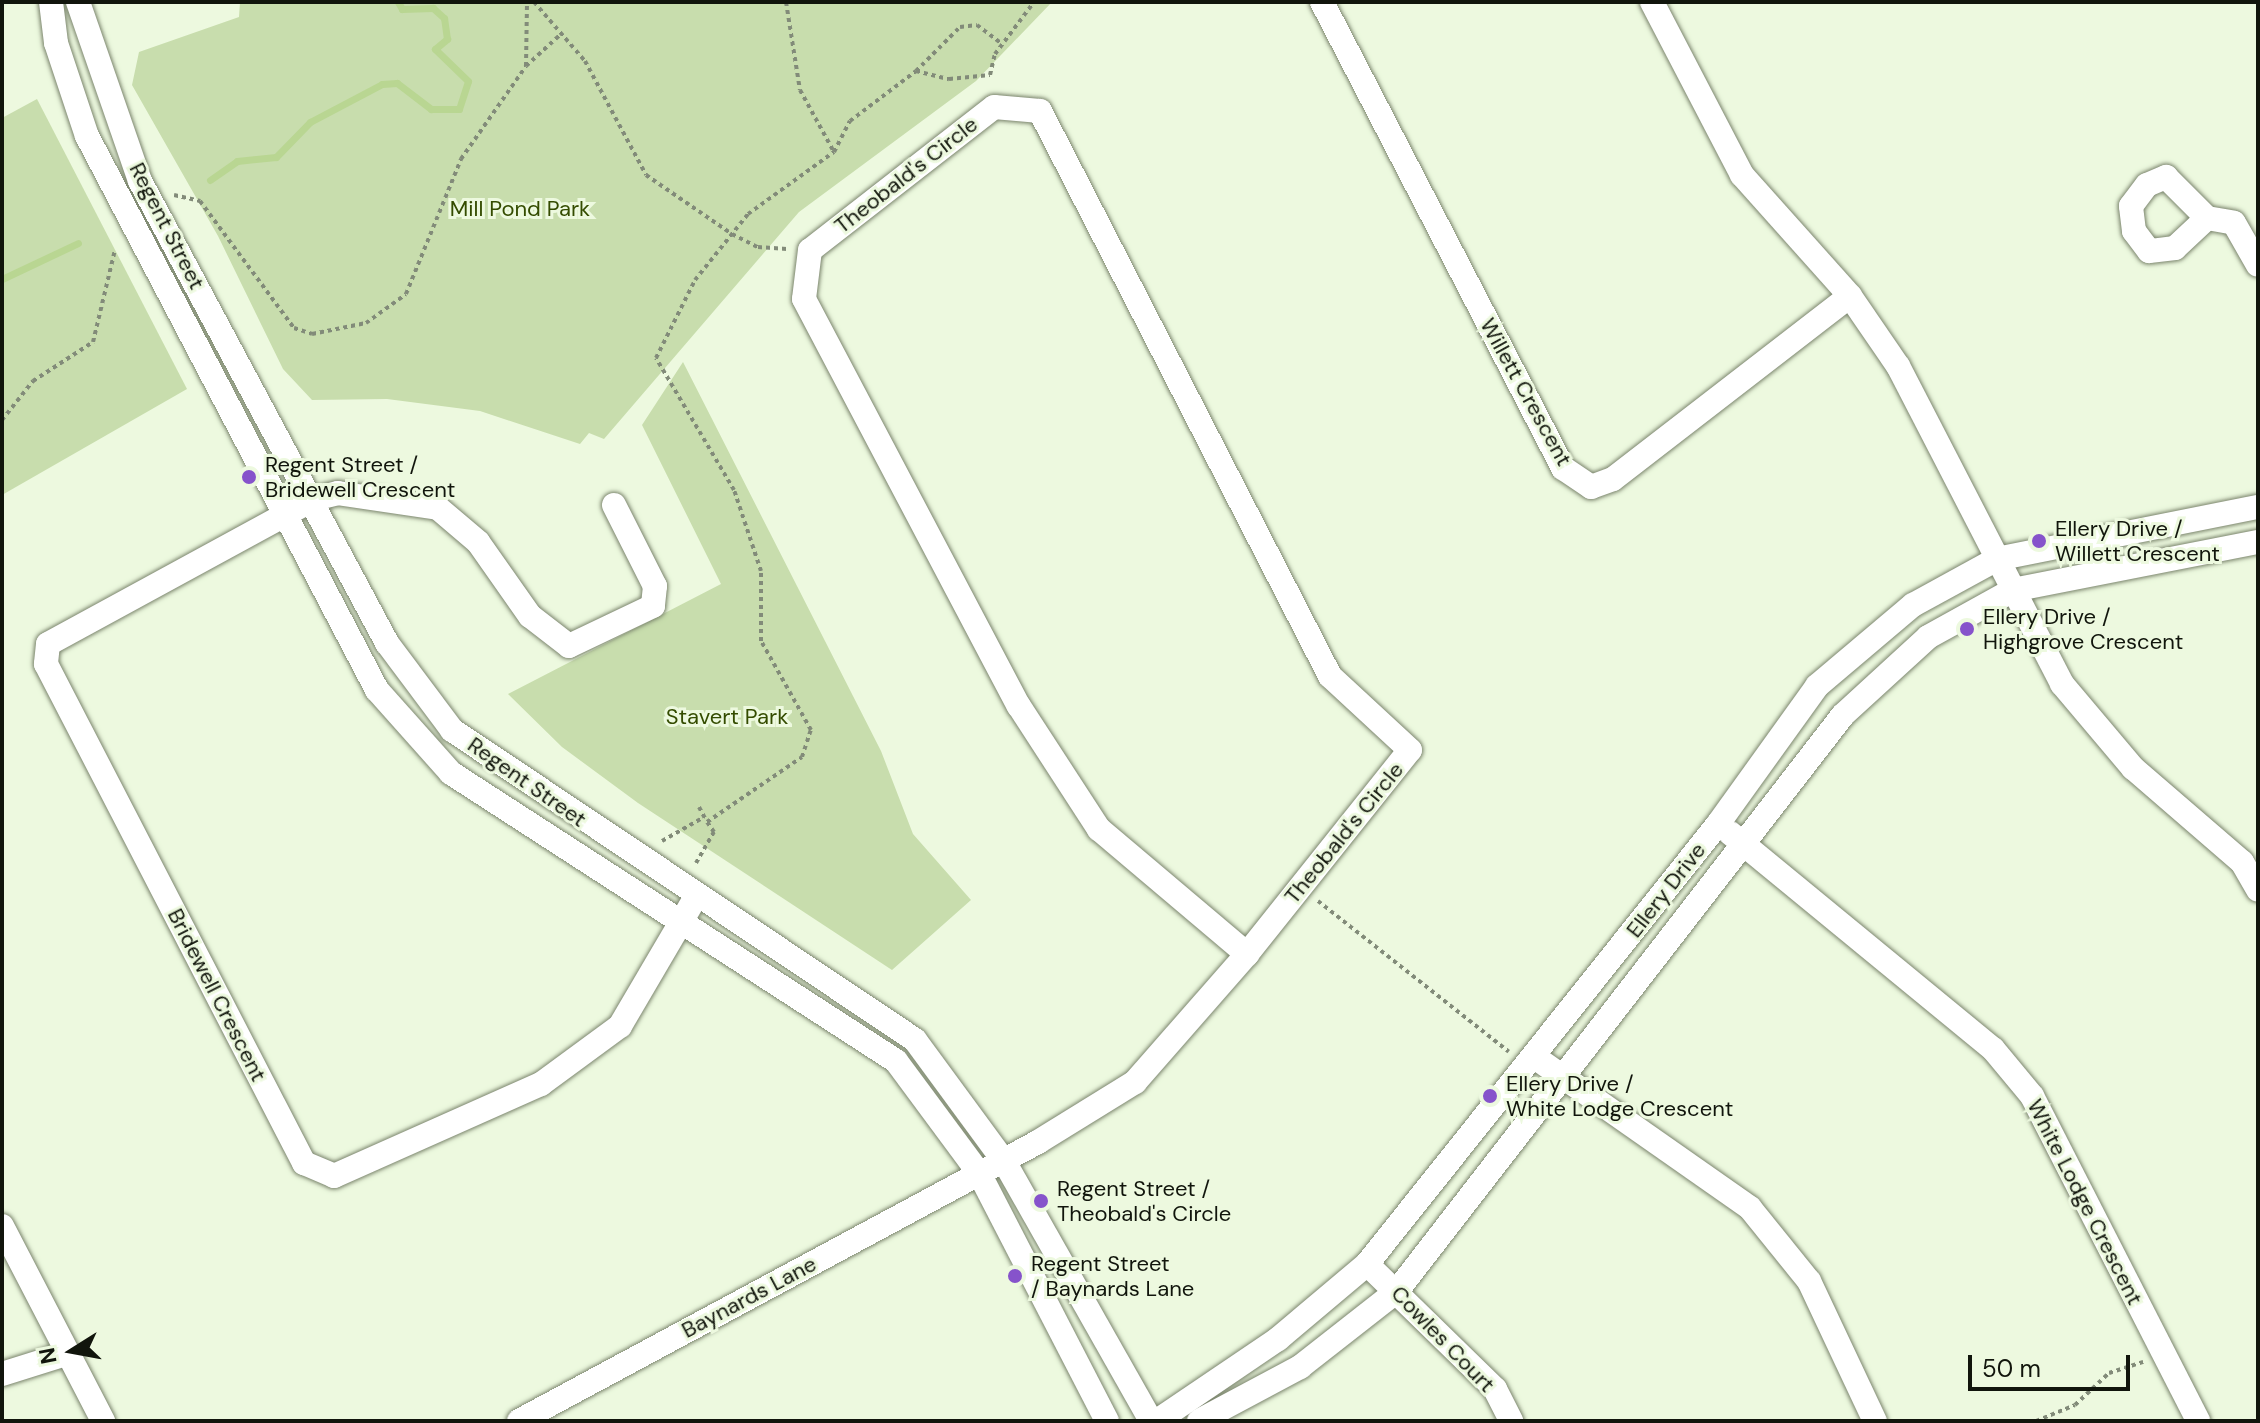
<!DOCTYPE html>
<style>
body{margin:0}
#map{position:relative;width:2260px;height:1423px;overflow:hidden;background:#edf9df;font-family:"DM Sans",sans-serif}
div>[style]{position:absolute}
.green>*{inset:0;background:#c8ddad}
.stream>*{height:7px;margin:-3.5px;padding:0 3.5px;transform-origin:3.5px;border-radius:3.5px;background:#b9d692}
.path>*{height:4px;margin-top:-2px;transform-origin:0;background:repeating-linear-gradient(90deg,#828b79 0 4px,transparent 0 8px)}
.roads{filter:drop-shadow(0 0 2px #7b856d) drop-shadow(0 0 2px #7b856d)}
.minor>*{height:24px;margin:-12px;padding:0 12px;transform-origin:12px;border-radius:12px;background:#fff}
.dots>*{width:22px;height:22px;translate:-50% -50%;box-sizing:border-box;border:4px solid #edf9df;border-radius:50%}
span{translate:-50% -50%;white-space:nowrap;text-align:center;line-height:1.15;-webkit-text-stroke:6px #edf9df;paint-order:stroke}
.street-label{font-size:22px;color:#11150c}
.park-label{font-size:22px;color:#344c00}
.poi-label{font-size:22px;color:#11150c}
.left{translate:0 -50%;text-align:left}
.frame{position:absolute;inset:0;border:4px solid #11150c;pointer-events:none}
.north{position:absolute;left:32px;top:1311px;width:80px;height:80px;-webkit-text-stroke:6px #edf9df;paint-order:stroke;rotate:259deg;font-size:22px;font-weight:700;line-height:32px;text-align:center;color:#11150c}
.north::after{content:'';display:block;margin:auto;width:28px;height:36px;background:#11150c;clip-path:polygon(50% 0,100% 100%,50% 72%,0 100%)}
.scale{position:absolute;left:1968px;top:1355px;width:162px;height:36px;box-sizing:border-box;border:4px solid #11150c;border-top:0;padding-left:10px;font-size:24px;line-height:28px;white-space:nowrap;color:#11150c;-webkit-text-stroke:6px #edf9df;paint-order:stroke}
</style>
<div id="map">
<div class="green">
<div style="clip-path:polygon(240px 2px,1052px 2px,976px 81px,799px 212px,604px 439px,589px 433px,580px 444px,480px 411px,387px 399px,312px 400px,283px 369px,218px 236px,132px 85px,139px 52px,239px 17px)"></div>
<div style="clip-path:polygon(37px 99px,187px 389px,2px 495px,2px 118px)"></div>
<div style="clip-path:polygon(683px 362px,881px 751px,913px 834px,971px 900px,892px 970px,638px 803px,562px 747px,508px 694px,721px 584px,642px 425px)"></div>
</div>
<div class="stream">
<div style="left:210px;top:180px;width:33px;rotate:-35deg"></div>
<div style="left:237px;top:161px;width:39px;rotate:-6deg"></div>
<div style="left:276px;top:157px;width:49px;rotate:-45.8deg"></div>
<div style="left:310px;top:122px;width:81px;rotate:-27.8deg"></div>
<div style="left:382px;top:84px;width:15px;rotate:-4deg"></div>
<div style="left:397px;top:83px;width:43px;rotate:37.4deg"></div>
<div style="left:431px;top:109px;width:28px"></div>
<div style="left:459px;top:109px;width:29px;rotate:-72deg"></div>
<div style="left:468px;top:81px;width:46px;rotate:-135.9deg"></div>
<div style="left:435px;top:49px;width:16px;rotate:-40deg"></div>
<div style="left:447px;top:39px;width:21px;rotate:-98deg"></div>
<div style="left:444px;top:18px;width:15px;rotate:-138deg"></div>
<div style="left:433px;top:8px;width:31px;rotate:178deg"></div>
<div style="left:402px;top:9px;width:8px;rotate:-120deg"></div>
<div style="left:2px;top:279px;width:84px;rotate:-25.3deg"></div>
</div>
<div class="path">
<div style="left:534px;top:2px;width:78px;rotate:49.2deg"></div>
<div style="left:585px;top:61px;width:129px;rotate:61.8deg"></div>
<div style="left:646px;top:175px;width:104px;rotate:34.5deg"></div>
<div style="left:732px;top:234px;width:29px;rotate:27deg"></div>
<div style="left:758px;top:247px;width:29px;rotate:4deg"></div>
<div style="left:786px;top:2px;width:89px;rotate:81deg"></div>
<div style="left:800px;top:90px;width:71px;rotate:61.3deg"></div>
<div style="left:526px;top:66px;width:64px;rotate:-89.1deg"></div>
<div style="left:916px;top:71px;width:62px;rotate:-45deg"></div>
<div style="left:960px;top:27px;width:17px;rotate:-7deg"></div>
<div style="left:977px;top:25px;width:30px;rotate:37deg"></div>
<div style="left:174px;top:195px;width:27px;rotate:13deg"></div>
<div style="left:200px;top:201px;width:158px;rotate:53.5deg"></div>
<div style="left:294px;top:328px;width:19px;rotate:18deg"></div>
<div style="left:312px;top:334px;width:55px;rotate:-11.5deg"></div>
<div style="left:366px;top:323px;width:49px;rotate:-35.9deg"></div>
<div style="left:406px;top:294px;width:146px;rotate:-67.8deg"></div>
<div style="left:461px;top:159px;width:113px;rotate:-55deg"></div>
<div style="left:526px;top:66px;width:47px;rotate:-42.4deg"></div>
<div style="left:2px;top:420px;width:50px;rotate:-51.5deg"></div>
<div style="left:33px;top:381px;width:72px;rotate:-33deg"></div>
<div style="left:93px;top:342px;width:95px;rotate:-76.6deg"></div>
<div style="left:699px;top:807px;width:15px;rotate:62deg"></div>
<div style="left:662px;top:841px;width:48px;rotate:-29.7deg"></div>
<div style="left:696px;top:863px;width:36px;rotate:-60deg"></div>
<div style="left:714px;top:832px;width:12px;rotate:-125deg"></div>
<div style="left:707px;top:822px;width:115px;rotate:-34.4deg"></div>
<div style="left:802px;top:757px;width:28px;rotate:-72deg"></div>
<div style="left:811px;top:730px;width:102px;rotate:-119.3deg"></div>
<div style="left:761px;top:641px;width:70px;rotate:-90deg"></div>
<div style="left:761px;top:571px;width:85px;rotate:-108.4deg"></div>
<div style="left:734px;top:490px;width:153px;rotate:-120.6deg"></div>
<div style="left:656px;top:358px;width:87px;rotate:-63.4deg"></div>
<div style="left:695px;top:280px;width:85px;rotate:-51.2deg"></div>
<div style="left:748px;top:214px;width:106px;rotate:-35.8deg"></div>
<div style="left:834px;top:152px;width:35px;rotate:-63deg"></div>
<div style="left:850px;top:121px;width:83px;rotate:-37.1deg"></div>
<div style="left:916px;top:71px;width:34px;rotate:14deg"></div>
<div style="left:949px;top:79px;width:41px;rotate:-5.6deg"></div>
<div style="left:990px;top:75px;width:22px;rotate:-77deg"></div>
<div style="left:995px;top:54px;width:65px;rotate:-53.1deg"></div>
<div style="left:1318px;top:901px;width:243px;rotate:38.3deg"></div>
<div style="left:2036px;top:1421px;width:42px;rotate:-22.3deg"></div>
<div style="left:2075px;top:1405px;width:47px;rotate:-43.3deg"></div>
<div style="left:2109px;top:1373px;width:36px;rotate:-18deg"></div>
</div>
<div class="roads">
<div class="minor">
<div style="left:51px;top:2px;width:41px;rotate:83deg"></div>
<div style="left:56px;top:43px;width:98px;rotate:71.6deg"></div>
<div style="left:87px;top:136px;width:625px;rotate:62.37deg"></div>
<div style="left:377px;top:690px;width:111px;rotate:48.3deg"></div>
<div style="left:451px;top:773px;width:530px;rotate:32.91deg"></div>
<div style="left:896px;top:1061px;width:139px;rotate:53.5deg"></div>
<div style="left:979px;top:1173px;width:279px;rotate:62.7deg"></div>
<div style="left:78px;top:2px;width:189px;rotate:70.9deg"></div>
<div style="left:140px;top:181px;width:524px;rotate:61.87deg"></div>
<div style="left:387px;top:643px;width:109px;rotate:53.2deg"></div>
<div style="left:452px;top:730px;width:557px;rotate:33.8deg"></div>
<div style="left:915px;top:1040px;width:150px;rotate:53.7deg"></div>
<div style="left:1004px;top:1161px;width:299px;rotate:60.5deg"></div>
<div style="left:1322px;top:2px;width:525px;rotate:62.65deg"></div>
<div style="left:1563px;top:468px;width:34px;rotate:34deg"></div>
<div style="left:1591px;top:487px;width:23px;rotate:-20deg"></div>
<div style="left:1613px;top:479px;width:299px;rotate:-37.7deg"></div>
<div style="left:1652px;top:2px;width:195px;rotate:62.5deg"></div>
<div style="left:1742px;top:175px;width:162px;rotate:48.2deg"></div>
<div style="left:1850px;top:296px;width:85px;rotate:55.6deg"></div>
<div style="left:1898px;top:366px;width:358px;rotate:62.7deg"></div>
<div style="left:2062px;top:684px;width:110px;rotate:49.8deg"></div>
<div style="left:2133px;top:768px;width:144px;rotate:40.8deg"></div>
<div style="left:2242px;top:862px;width:32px;rotate:60deg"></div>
<div style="left:2207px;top:218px;width:44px;rotate:136.8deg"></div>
<div style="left:2175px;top:248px;width:26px;rotate:173deg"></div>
<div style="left:2149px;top:251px;width:25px;rotate:-127deg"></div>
<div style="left:2134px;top:231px;width:25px;rotate:-97deg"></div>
<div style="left:2131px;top:206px;width:26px;rotate:-53deg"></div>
<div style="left:2147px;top:185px;width:21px;rotate:-23deg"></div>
<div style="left:2166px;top:177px;width:58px;rotate:45deg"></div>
<div style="left:2207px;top:218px;width:27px;rotate:10deg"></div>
<div style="left:2234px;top:223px;width:48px;rotate:60.3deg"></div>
<div style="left:614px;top:505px;width:91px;rotate:63.2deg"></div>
<div style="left:655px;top:586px;width:20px;rotate:96deg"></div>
<div style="left:653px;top:606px;width:93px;rotate:154.5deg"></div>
<div style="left:569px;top:646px;width:49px;rotate:-142.4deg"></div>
<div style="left:530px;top:616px;width:90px;rotate:-125.1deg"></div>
<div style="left:478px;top:542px;width:52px;rotate:-139.6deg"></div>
<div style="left:438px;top:508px;width:101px;rotate:-171.5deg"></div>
<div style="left:338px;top:493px;width:25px;rotate:166deg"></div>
<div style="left:314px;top:499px;width:303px;rotate:151.4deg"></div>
<div style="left:48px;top:644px;width:20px;rotate:96deg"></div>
<div style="left:46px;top:664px;width:562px;rotate:62.66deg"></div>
<div style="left:304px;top:1163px;width:33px;rotate:23deg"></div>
<div style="left:334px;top:1176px;width:227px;rotate:-24deg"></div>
<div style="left:541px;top:1084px;width:98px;rotate:-36.3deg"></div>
<div style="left:620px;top:1026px;width:148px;rotate:-59.6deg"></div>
<div style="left:1730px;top:833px;width:340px;rotate:39.4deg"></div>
<div style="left:1993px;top:1049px;width:61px;rotate:50.3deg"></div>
<div style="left:2032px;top:1096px;width:365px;rotate:62.9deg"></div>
<div style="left:1536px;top:1058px;width:261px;rotate:35deg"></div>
<div style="left:1750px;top:1208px;width:94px;rotate:51.1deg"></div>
<div style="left:1809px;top:1281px;width:155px;rotate:64.8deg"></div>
<div style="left:2px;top:1226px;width:220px;rotate:62.6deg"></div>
<div style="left:1367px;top:1264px;width:179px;rotate:44.3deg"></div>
<div style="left:1495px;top:1389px;width:36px;rotate:63deg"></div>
<div style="left:2px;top:1374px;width:70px;rotate:-17.4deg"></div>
<div style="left:519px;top:1421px;width:589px;rotate:-28.26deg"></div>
<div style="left:1038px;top:1142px;width:114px;rotate:-31.7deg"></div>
<div style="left:1135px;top:1082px;width:170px;rotate:-48.8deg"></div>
<div style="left:1247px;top:954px;width:261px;rotate:-51.4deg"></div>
<div style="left:1410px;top:750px;width:109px;rotate:-137.2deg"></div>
<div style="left:1330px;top:676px;width:635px;rotate:-117.17deg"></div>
<div style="left:1040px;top:111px;width:46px;rotate:-175deg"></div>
<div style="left:994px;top:107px;width:233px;rotate:142.1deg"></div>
<div style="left:810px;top:250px;width:49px;rotate:97deg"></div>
<div style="left:804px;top:299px;width:460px;rotate:62.2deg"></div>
<div style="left:1019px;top:706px;width:147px;rotate:57deg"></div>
<div style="left:1099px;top:829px;width:194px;rotate:40.2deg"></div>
<div style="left:1157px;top:1421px;width:146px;rotate:-34.1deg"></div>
<div style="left:1278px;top:1339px;width:116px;rotate:-40.1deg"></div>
<div style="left:1367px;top:1264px;width:563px;rotate:-51.42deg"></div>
<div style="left:1718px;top:824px;width:170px;rotate:-54.3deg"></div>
<div style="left:1817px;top:686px;width:126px;rotate:-40.2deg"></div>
<div style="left:1913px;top:605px;width:96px;rotate:-28.7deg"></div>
<div style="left:1997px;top:559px;width:266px;rotate:-11.3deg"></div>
<div style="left:1199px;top:1421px;width:115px;rotate:-28.1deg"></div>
<div style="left:1300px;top:1367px;width:123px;rotate:-38.1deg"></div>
<div style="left:1397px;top:1291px;width:728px;rotate:-52.25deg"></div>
<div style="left:1843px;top:715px;width:115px;rotate:-42.5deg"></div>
<div style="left:1928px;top:637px;width:97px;rotate:-28.9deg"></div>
<div style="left:2013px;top:590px;width:250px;rotate:-11.1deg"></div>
</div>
</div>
<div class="dots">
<div style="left:249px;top:477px;background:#8653cb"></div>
<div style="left:2039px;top:541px;background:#8653cb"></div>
<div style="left:1967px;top:629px;background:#8653cb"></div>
<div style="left:1490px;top:1096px;background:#8653cb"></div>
<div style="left:1041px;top:1201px;background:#8653cb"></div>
<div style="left:1015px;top:1276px;background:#8653cb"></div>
</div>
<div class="street-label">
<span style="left:906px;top:175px;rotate:-38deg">Theobald's Circle</span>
<span style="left:167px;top:226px;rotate:63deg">Regent Street</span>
<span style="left:1526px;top:392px;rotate:61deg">Willett Crescent</span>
<span style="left:527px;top:782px;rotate:35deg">Regent Street</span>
<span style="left:1344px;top:833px;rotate:-51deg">Theobald's Circle</span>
<span style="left:1666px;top:890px;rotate:-52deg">Ellery Drive</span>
<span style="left:217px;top:995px;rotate:63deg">Bridewell Crescent</span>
<span style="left:2085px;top:1202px;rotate:63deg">White Lodge Crescent</span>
<span style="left:749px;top:1297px;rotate:-28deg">Baynards Lane</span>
<span style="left:1443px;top:1339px;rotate:46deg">Cowles Court</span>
</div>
<div class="park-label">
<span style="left:520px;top:209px">Mill Pond Park</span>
<span style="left:727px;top:717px">Stavert Park</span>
</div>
<div class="poi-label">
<span class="left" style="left:265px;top:477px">Regent Street /<br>Bridewell Crescent</span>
<span class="left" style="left:2055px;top:541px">Ellery Drive /<br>Willett Crescent</span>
<span class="left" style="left:1983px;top:629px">Ellery Drive /<br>Highgrove Crescent</span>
<span class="left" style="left:1506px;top:1096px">Ellery Drive /<br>White Lodge Crescent</span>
<span class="left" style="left:1057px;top:1201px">Regent Street /<br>Theobald's Circle</span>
<span class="left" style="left:1031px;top:1276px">Regent Street<br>/ Baynards Lane</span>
</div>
<div class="frame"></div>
<div class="north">N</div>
<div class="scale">50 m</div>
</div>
